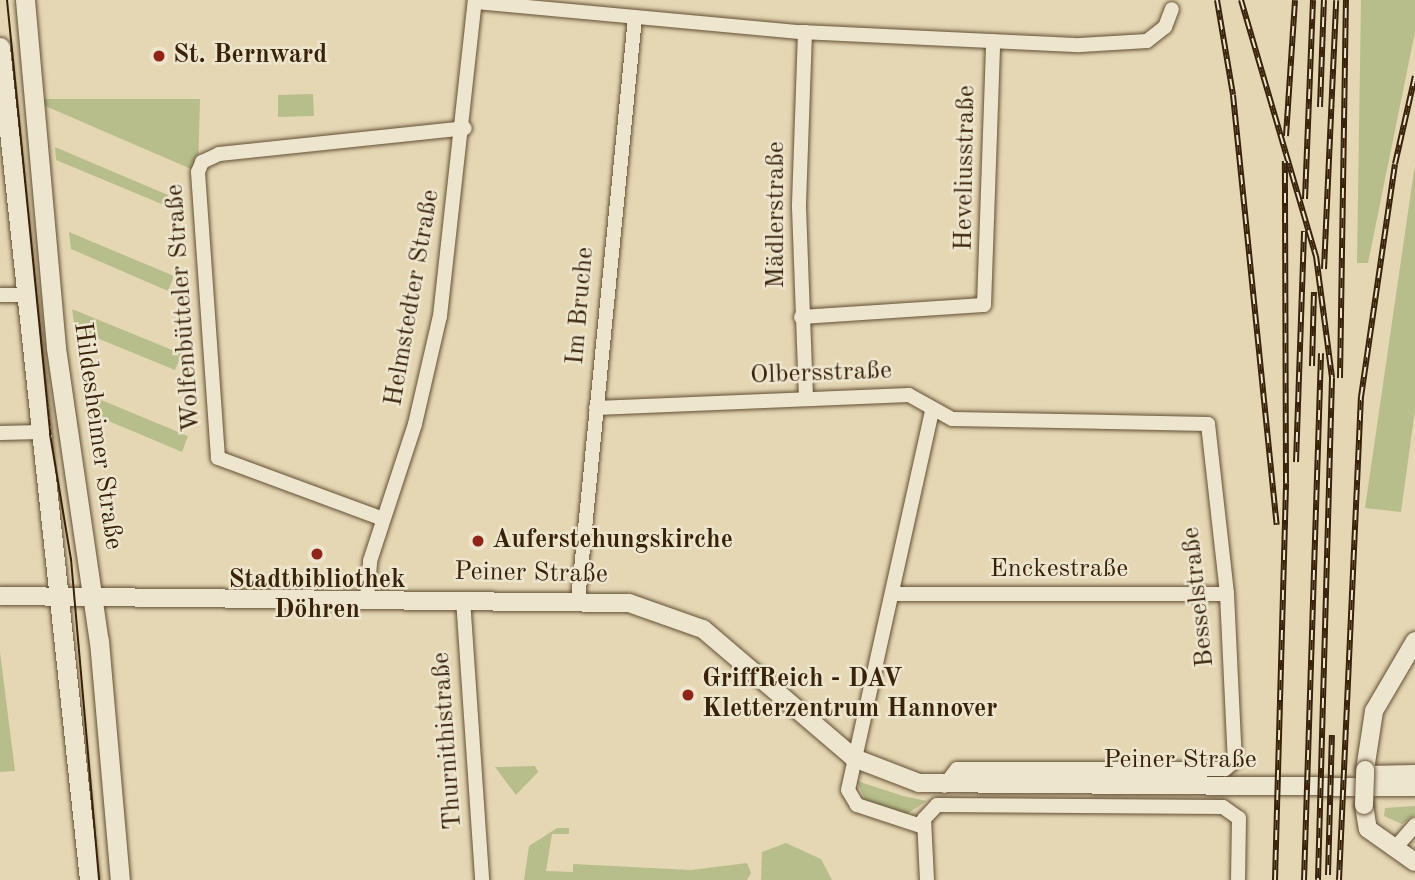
<!DOCTYPE html>
<meta charset="utf-8">
<style>
body{margin:0}
#map{position:relative;width:1415px;height:880px;overflow:hidden;background:#e5d7b4;font-family:"Old Standard TT",serif}
div>[style]{position:absolute}
.green>*{inset:0;background:#b7be8b}
.roads{filter:drop-shadow(0 0 2px #634f34) drop-shadow(0 0 2px #634f34)}
.minor>*{height:14px;margin:-7px;padding:0 7px;transform-origin:7px;border-radius:7px;background:#eee5ce}
.tertiary>*{height:18px;margin:-9px;padding:0 9px;transform-origin:9px;border-radius:9px;background:#eee5ce}
.secondary>*{height:19px;margin:-9.5px;padding:0 9.5px;transform-origin:9.5px;border-radius:9.5px;background:#eee5ce}
.tram>*{height:2px;margin:-1px;padding:0 1px;transform-origin:1px;border-radius:1px;background:#38220a}
.rail>*{height:6px;margin-top:-3px;transform-origin:0;background:repeating-linear-gradient(90deg,#eee5ce 0 10px,#38220a 0 20px);box-sizing:border-box;border-block:2px solid #38220a}
.bridges{filter:drop-shadow(0 0 2px #634f34) drop-shadow(0 0 2px #634f34)}
.tertiary-bridge>*{height:18px;margin:-9px;padding:0 9px;transform-origin:9px;border-radius:9px;background:#eee5ce}
.dots>*{width:19px;height:19px;translate:-50% -50%;box-sizing:border-box;border:4px solid #eee5ce;border-radius:50%}
span{translate:-50% -50%;white-space:nowrap;text-align:center;line-height:1.15;-webkit-text-stroke:5px #eee5ce;paint-order:stroke}
.poi-label{font-size:26px;color:#38220a;font-weight:700}
.left{translate:0 -50%;text-align:left}
.street-label{font-size:26px;color:#38220a}
</style>
<div id="map">
<div class="green">
<div style="clip-path:polygon(1361px 0,1415px 0,1415px 32px,1368px 263px,1357px 263px)"></div>
<div style="clip-path:polygon(313px 94px,314px 116px,278px 117px,278px 95px)"></div>
<div style="clip-path:polygon(44px 99px,200px 99px,198px 172px,43px 105px)"></div>
<div style="clip-path:polygon(55px 147px,168px 195px,164px 205px,56px 160px)"></div>
<div style="clip-path:polygon(1415px 164px,1415px 410px,1401px 512px,1365px 508px)"></div>
<div style="clip-path:polygon(69px 232px,174px 276px,168px 291px,71px 249px)"></div>
<div style="clip-path:polygon(72px 309px,182px 354px,175px 370px,75px 329px)"></div>
<div style="clip-path:polygon(82px 392px,188px 436px,182px 452px,85px 411px)"></div>
<div style="clip-path:polygon(0 652px,15px 771px,0 772px)"></div>
<div style="clip-path:polygon(535px 766px,538px 772px,516px 795px,495px 767px)"></div>
<div style="clip-path:polygon(857px 781px,903px 796px,927px 801px,905px 815px,866px 802px)"></div>
<div style="clip-path:polygon(1415px 806px,1415px 815px,1402px 824px,1384px 816px,1385px 808px)"></div>
<div style="clip-path:polygon(557px 828px,569px 828px,569px 834px,552px 834px,546px 871px,573px 872px,573px 864px,691px 870px,747px 863px,751px 873px,747px 880px,524px 880px,529px 846px)"></div>
<div style="clip-path:polygon(786px 843px,821px 859px,832px 880px,761px 880px,762px 852px)"></div>
</div>
<div class="roads">
<div class="minor">
<div style="left:475px;top:2px;width:327px;rotate:5.3deg"></div>
<div style="left:801px;top:32px;width:279px;rotate:2.7deg"></div>
<div style="left:1080px;top:45px;width:67px;rotate:-3.4deg"></div>
<div style="left:1147px;top:41px;width:23px;rotate:-38deg"></div>
<div style="left:1165px;top:27px;width:19px;rotate:-69deg"></div>
<div style="left:805px;top:32px;width:175px;rotate:92deg"></div>
<div style="left:799px;top:207px;width:191px;rotate:87.9deg"></div>
<div style="left:0;top:295px;width:26px"></div>
<div style="left:801px;top:317px;width:183px;rotate:-3.8deg"></div>
<div style="left:984px;top:305px;width:264px;rotate:-88deg"></div>
<div style="left:596px;top:408px;width:313px;rotate:-2.4deg"></div>
<div style="left:909px;top:395px;width:49px;rotate:29.2deg"></div>
<div style="left:952px;top:419px;width:256px;rotate:1.1deg"></div>
<div style="left:1208px;top:424px;width:171px;rotate:83.6deg"></div>
<div style="left:1227px;top:594px;width:167px;rotate:87.3deg"></div>
<div style="left:1235px;top:761px;width:13px;rotate:141deg"></div>
<div style="left:1225px;top:769px;width:268px;rotate:180deg"></div>
<div style="left:957px;top:769px;width:21px;rotate:127deg"></div>
<div style="left:0;top:433px;width:41px;rotate:-1.4deg"></div>
<div style="left:383px;top:519px;width:176px;rotate:-159.7deg"></div>
<div style="left:218px;top:458px;width:287px;rotate:-94deg"></div>
<div style="left:198px;top:172px;width:11px;rotate:-68deg"></div>
<div style="left:202px;top:162px;width:19px;rotate:-25deg"></div>
<div style="left:219px;top:154px;width:247px;rotate:-6deg"></div>
<div style="left:892px;top:594px;width:335px"></div>
<div style="left:367px;top:598px;width:37px;rotate:-85deg"></div>
<div style="left:370px;top:561px;width:144px;rotate:-71.8deg"></div>
<div style="left:415px;top:424px;width:111px;rotate:-77deg"></div>
<div style="left:440px;top:316px;width:318px;rotate:-83.7deg"></div>
<div style="left:463px;top:599px;width:282px;rotate:86.1deg"></div>
<div style="left:578px;top:600px;width:585px;rotate:-84.41deg"></div>
<div style="left:1365px;top:773px;width:50px;rotate:-1.1deg"></div>
<div style="left:924px;top:827px;width:71px;rotate:-161.8deg"></div>
<div style="left:857px;top:805px;width:17px;rotate:-121deg"></div>
<div style="left:848px;top:790px;width:389px;rotate:-77.5deg"></div>
<div style="left:1396px;top:847px;width:29px;rotate:-49deg"></div>
<div style="left:927px;top:880px;width:61px;rotate:-92.8deg"></div>
<div style="left:924px;top:819px;width:19px;rotate:-47deg"></div>
<div style="left:937px;top:805px;width:286px;rotate:0.4deg"></div>
<div style="left:1223px;top:807px;width:19px;rotate:35deg"></div>
<div style="left:1239px;top:818px;width:62px;rotate:90.9deg"></div>
</div>
<div class="tertiary">
<div style="left:0;top:596px;width:629px;rotate:0.64deg"></div>
<div style="left:629px;top:603px;width:78px;rotate:19.4deg"></div>
<div style="left:703px;top:629px;width:199px;rotate:40.5deg"></div>
<div style="left:854px;top:758px;width:70px;rotate:21deg"></div>
<div style="left:919px;top:783px;width:496px;rotate:0.5deg"></div>
<div style="left:1365px;top:770px;width:60px;rotate:-81.3deg"></div>
<div style="left:1374px;top:711px;width:81px;rotate:-59.6deg"></div>
<div style="left:1364px;top:805px;width:24px;rotate:81deg"></div>
<div style="left:1368px;top:829px;width:57px;rotate:35.1deg"></div>
</div>
<div class="secondary">
<div style="left:25px;top:0;width:349px;rotate:84.9deg"></div>
<div style="left:56px;top:348px;width:296px;rotate:81.7deg"></div>
<div style="left:99px;top:641px;width:240px;rotate:85deg"></div>
<div style="left:0;top:47px;width:838px;rotate:83.9deg"></div>
</div>
</div>
<div class="tram">
<div style="left:7px;top:0;width:436px;rotate:84.3deg"></div>
<div style="left:50px;top:434px;width:127px;rotate:80.5deg"></div>
<div style="left:71px;top:559px;width:322px;rotate:85deg"></div>
</div>
<div class="rail">
<div style="left:1217px;top:0;width:96px;rotate:80.4deg"></div>
<div style="left:1233px;top:95px;width:432px;rotate:84.2deg"></div>
<div style="left:1241px;top:0;width:267px;rotate:73.7deg"></div>
<div style="left:1316px;top:256px;width:123px;rotate:82.5deg"></div>
<div style="left:1332px;top:378px;width:502px;rotate:91.6deg"></div>
<div style="left:1320px;top:107px;width:107px;rotate:-87.9deg"></div>
<div style="left:1286px;top:136px;width:136px;rotate:-86.2deg"></div>
<div style="left:1305px;top:199px;width:199px;rotate:-87.7deg"></div>
<div style="left:1324px;top:269px;width:269px;rotate:-87.4deg"></div>
<div style="left:1312px;top:366px;width:74px;rotate:-88.5deg"></div>
<div style="left:1340px;top:378px;width:378px;rotate:-89.1deg"></div>
<div style="left:1296px;top:462px;width:231px;rotate:-88deg"></div>
<div style="left:1328px;top:875px;width:140px;rotate:-88.4deg"></div>
<div style="left:1275px;top:880px;width:397px;rotate:-88.4deg"></div>
<div style="left:1286px;top:483px;width:322px;rotate:-90.2deg"></div>
<div style="left:1304px;top:880px;width:527px;rotate:-88.15deg"></div>
<div style="left:1339px;top:880px;width:484px;rotate:-87.4deg"></div>
<div style="left:1361px;top:397px;width:235px;rotate:-81.7deg"></div>
<div style="left:1395px;top:164px;width:90px;rotate:-77.2deg"></div>
</div>
<div class="bridges">
<div class="tertiary-bridge">
<div style="left:1364px;top:805px;width:35px;rotate:-88deg"></div>
</div>
</div>
<div class="dots">
<div style="left:159px;top:56px;background:#8f2418"></div>
<div style="left:478px;top:541px;background:#8f2418"></div>
<div style="left:317px;top:554px;background:#8f2418"></div>
<div style="left:688px;top:695px;background:#8f2418"></div>
</div>
<div class="poi-label">
<span class="left" style="left:173px;top:56px">St. Bernward</span>
<span class="left" style="left:492px;top:541px">Auferstehungskirche</span>
<span style="left:317px;top:596px">Stadtbibliothek<br>Döhren</span>
<span class="left" style="left:702px;top:695px">GriffReich - DAV<br>Kletterzentrum Hannover</span>
</div>
<div class="street-label">
<span style="left:966px;top:168px;rotate:-89deg">Heveliusstraße</span>
<span style="left:777px;top:215px;rotate:-90deg">Mädlerstraße</span>
<span style="left:413px;top:298px;rotate:-80deg">Helmstedter Straße</span>
<span style="left:581px;top:306px;rotate:-85deg">Im Bruche</span>
<span style="left:184px;top:308px;rotate:-94deg">Wolfenbütteler Straße</span>
<span style="left:821px;top:374px;rotate:-2deg">Olbersstraße</span>
<span style="left:97px;top:436px;rotate:82deg">Hildesheimer Straße</span>
<span style="left:1059px;top:570px">Enckestraße</span>
<span style="left:531px;top:574px;rotate:1deg">Peiner Straße</span>
<span style="left:1199px;top:597px;rotate:-96deg">Besselstraße</span>
<span style="left:448px;top:741px;rotate:-94deg">Thurnithistraße</span>
<span style="left:1180px;top:761px">Peiner Straße</span>
</div>
</div>
